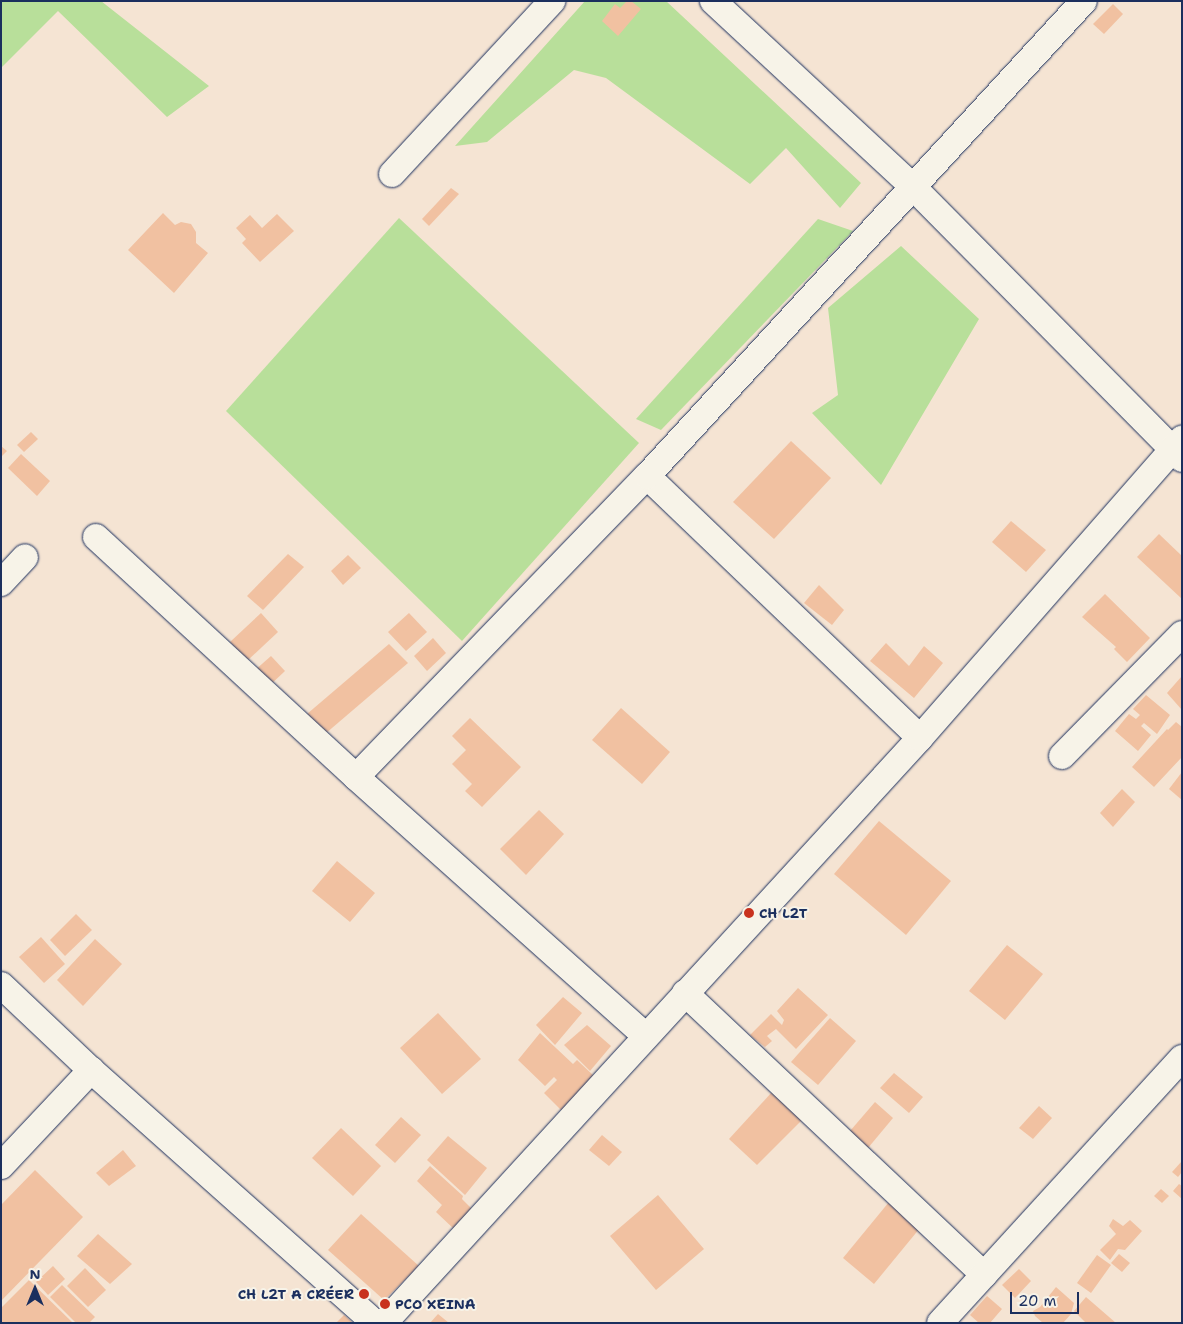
<!DOCTYPE html>
<meta charset="utf-8">
<style>
body{margin:0}
#map{position:relative;width:1183px;height:1324px;overflow:hidden;background:#f5e4d3;font-family:"Shantell Sans",sans-serif}
div>[style]{position:absolute}
.green>*{inset:0;background:#b8df9a}
.building>*{inset:0;background:#f1c1a1}
.roads{filter:drop-shadow(0 0 1px #1b2f5e) drop-shadow(0 0 1px #1b2f5e)}
.street>*{height:26px;margin:-13px;padding:0 13px;transform-origin:13px;border-radius:13px;background:#f7f3e8}
.dots>*{width:14px;height:14px;translate:-50% -50%;box-sizing:border-box;border:2px solid #f7f3e8;border-radius:50%}
span{translate:-50% -50%;white-space:nowrap;text-align:center;line-height:1.15;-webkit-text-stroke:4px #f7f3e8;paint-order:stroke}
.poi-label{font-size:14px;color:#1b2f5e;font-weight:700}
.left{translate:0 -50%;text-align:left}
.right{translate:-100% -50%;text-align:right}
.frame{position:absolute;inset:0;border:2px solid #1b2f5e;pointer-events:none}
.north{position:absolute;left:10px;top:1264px;width:50px;height:50px;-webkit-text-stroke:4px #f7f3e8;paint-order:stroke;rotate:0deg;font-size:14px;font-weight:700;line-height:20px;text-align:center;color:#1b2f5e}
.north::after{content:'';display:block;margin:auto;width:18px;height:22px;background:#1b2f5e;clip-path:polygon(50% 0,100% 100%,50% 72%,0 100%)}
.scale{position:absolute;left:1010px;top:1292px;width:69px;height:22px;box-sizing:border-box;border:2px solid #1b2f5e;border-top:0;padding-left:6px;font-size:15px;line-height:18px;white-space:nowrap;color:#1b2f5e;-webkit-text-stroke:4px #f7f3e8;paint-order:stroke}
</style>
<div id="map">
<div class="green">
<div style="clip-path:polygon(1px 1px,101px 1px,209px 86px,167px 117px,58px 11px,1px 68px)"></div>
<div style="clip-path:polygon(585px 1px,666px 1px,861px 183px,840px 208px,786px 148px,750px 184px,606px 78px,574px 70px,487px 142px,455px 146px)"></div>
<div style="clip-path:polygon(399px 218px,639px 443px,462px 641px,226px 411px)"></div>
<div style="clip-path:polygon(818px 219px,853px 231px,661px 430px,636px 419px)"></div>
<div style="clip-path:polygon(901px 246px,979px 319px,881px 485px,812px 413px,838px 395px,828px 308px)"></div>
</div>
<div class="building">
<div style="clip-path:polygon(627px 1px,631px 1px,641px 9px,618px 36px,602px 21px,615px 4px,620px 8px)"></div>
<div style="clip-path:polygon(1113px 4px,1123px 14px,1104px 34px,1093px 24px)"></div>
<div style="clip-path:polygon(451px 188px,459px 194px,429px 226px,422px 219px)"></div>
<div style="clip-path:polygon(163px 213px,175px 225px,181px 222px,191px 224px,196px 232px,196px 243px,208px 253px,174px 293px,128px 250px)"></div>
<div style="clip-path:polygon(277px 214px,294px 231px,260px 262px,242px 243px,246px 239px,236px 228px,250px 215px,262px 228px)"></div>
<div style="clip-path:polygon(31px 432px,38px 439px,24px 452px,17px 445px)"></div>
<div style="clip-path:polygon(791px 441px,831px 478px,774px 539px,733px 502px)"></div>
<div style="clip-path:polygon(1px 446px,7px 451px,1px 457px)"></div>
<div style="clip-path:polygon(21px 454px,50px 481px,37px 496px,8px 468px)"></div>
<div style="clip-path:polygon(1011px 521px,1046px 550px,1026px 572px,992px 542px)"></div>
<div style="clip-path:polygon(1159px 534px,1182px 556px,1182px 599px,1137px 557px)"></div>
<div style="clip-path:polygon(288px 554px,304px 567px,263px 610px,247px 596px)"></div>
<div style="clip-path:polygon(348px 555px,361px 568px,343px 585px,331px 571px)"></div>
<div style="clip-path:polygon(819px 585px,844px 610px,832px 625px,804px 603px)"></div>
<div style="clip-path:polygon(1105px 594px,1150px 638px,1127px 662px,1114px 649px,1116px 647px,1082px 617px)"></div>
<div style="clip-path:polygon(261px 613px,278px 632px,247px 661px,230px 642px)"></div>
<div style="clip-path:polygon(409px 613px,427px 632px,406px 651px,388px 632px)"></div>
<div style="clip-path:polygon(433px 638px,446px 653px,427px 671px,414px 656px)"></div>
<div style="clip-path:polygon(886px 643px,909px 666px,924px 646px,943px 663px,914px 698px,870px 661px)"></div>
<div style="clip-path:polygon(389px 644px,408px 663px,325px 734px,307px 714px)"></div>
<div style="clip-path:polygon(271px 656px,285px 671px,268px 687px,253px 672px)"></div>
<div style="clip-path:polygon(1182px 676px,1182px 710px,1167px 693px)"></div>
<div style="clip-path:polygon(1146px 695px,1170px 715px,1157px 734px,1144px 723px,1141px 726px,1151px 735px,1138px 751px,1115px 731px,1129px 714px,1136px 719px,1140px 715px,1133px 709px)"></div>
<div style="clip-path:polygon(621px 708px,670px 752px,642px 784px,592px 740px)"></div>
<div style="clip-path:polygon(470px 718px,521px 767px,482px 807px,465px 791px,472px 784px,452px 764px,466px 750px,452px 736px)"></div>
<div style="clip-path:polygon(1176px 722px,1182px 727px,1182px 757px,1154px 787px,1132px 767px,1167px 729px,1168px 730px)"></div>
<div style="clip-path:polygon(1182px 772px,1182px 800px,1169px 789px)"></div>
<div style="clip-path:polygon(1122px 789px,1135px 802px,1113px 827px,1100px 813px)"></div>
<div style="clip-path:polygon(539px 810px,564px 834px,526px 875px,500px 849px)"></div>
<div style="clip-path:polygon(879px 821px,951px 881px,906px 935px,834px 874px)"></div>
<div style="clip-path:polygon(337px 861px,375px 893px,350px 922px,312px 891px)"></div>
<div style="clip-path:polygon(76px 914px,92px 930px,65px 956px,50px 940px)"></div>
<div style="clip-path:polygon(41px 937px,65px 964px,44px 983px,19px 957px)"></div>
<div style="clip-path:polygon(95px 939px,122px 964px,83px 1006px,57px 980px)"></div>
<div style="clip-path:polygon(1007px 945px,1043px 974px,1005px 1020px,969px 991px)"></div>
<div style="clip-path:polygon(798px 988px,828px 1015px,796px 1049px,776px 1029px,767px 1036px,772px 1041px,765px 1047px,750px 1035px,771px 1014px,782px 1025px,784px 1020px,777px 1011px)"></div>
<div style="clip-path:polygon(563px 997px,582px 1013px,555px 1045px,536px 1025px)"></div>
<div style="clip-path:polygon(438px 1013px,481px 1059px,442px 1094px,400px 1048px)"></div>
<div style="clip-path:polygon(830px 1018px,856px 1041px,818px 1085px,791px 1062px)"></div>
<div style="clip-path:polygon(587px 1025px,611px 1046px,590px 1071px,564px 1045px)"></div>
<div style="clip-path:polygon(540px 1033px,573px 1064px,577px 1060px,594px 1076px,564px 1113px,544px 1093px,557px 1080px,554px 1077px,545px 1086px,518px 1060px)"></div>
<div style="clip-path:polygon(894px 1073px,923px 1097px,909px 1113px,880px 1088px)"></div>
<div style="clip-path:polygon(772px 1092px,803px 1119px,757px 1165px,729px 1139px)"></div>
<div style="clip-path:polygon(875px 1102px,893px 1118px,863px 1154px,844px 1138px)"></div>
<div style="clip-path:polygon(1039px 1106px,1052px 1118px,1033px 1139px,1019px 1128px)"></div>
<div style="clip-path:polygon(401px 1117px,421px 1135px,395px 1163px,375px 1145px)"></div>
<div style="clip-path:polygon(341px 1128px,381px 1166px,353px 1196px,312px 1158px)"></div>
<div style="clip-path:polygon(602px 1135px,622px 1152px,609px 1166px,589px 1150px)"></div>
<div style="clip-path:polygon(448px 1136px,487px 1168px,465px 1195px,427px 1160px)"></div>
<div style="clip-path:polygon(123px 1150px,136px 1166px,109px 1186px,96px 1173px)"></div>
<div style="clip-path:polygon(1182px 1161px,1182px 1172px,1178px 1177px,1172px 1172px)"></div>
<div style="clip-path:polygon(430px 1166px,463px 1196px,462px 1199px,472px 1209px,455px 1230px,436px 1212px,442px 1205px,417px 1181px)"></div>
<div style="clip-path:polygon(35px 1170px,83px 1217px,1px 1301px,1px 1205px)"></div>
<div style="clip-path:polygon(1179px 1184px,1182px 1186px,1182px 1199px,1173px 1191px)"></div>
<div style="clip-path:polygon(1161px 1189px,1169px 1196px,1162px 1203px,1154px 1196px)"></div>
<div style="clip-path:polygon(658px 1195px,704px 1249px,656px 1290px,610px 1236px)"></div>
<div style="clip-path:polygon(889px 1202px,920px 1228px,874px 1284px,843px 1258px)"></div>
<div style="clip-path:polygon(361px 1214px,419px 1266px,384px 1300px,328px 1250px)"></div>
<div style="clip-path:polygon(1113px 1219px,1123px 1226px,1130px 1220px,1142px 1231px,1125px 1250px,1118px 1249px,1110px 1260px,1100px 1250px,1116px 1234px,1109px 1226px)"></div>
<div style="clip-path:polygon(98px 1234px,132px 1264px,110px 1284px,77px 1256px)"></div>
<div style="clip-path:polygon(1119px 1254px,1130px 1263px,1122px 1272px,1111px 1263px)"></div>
<div style="clip-path:polygon(1097px 1255px,1111px 1265px,1091px 1293px,1077px 1283px)"></div>
<div style="clip-path:polygon(53px 1266px,65px 1279px,48px 1295px,36px 1282px)"></div>
<div style="clip-path:polygon(85px 1268px,106px 1290px,88px 1307px,67px 1286px)"></div>
<div style="clip-path:polygon(1019px 1269px,1031px 1281px,1015px 1298px,1002px 1285px)"></div>
<div style="clip-path:polygon(29px 1280px,73px 1323px,1px 1323px,1px 1308px)"></div>
<div style="clip-path:polygon(62px 1285px,95px 1317px,89px 1323px,76px 1323px,50px 1297px)"></div>
<div style="clip-path:polygon(1056px 1287px,1074px 1303px,1071px 1314px,1063px 1323px,1043px 1323px,1035px 1316px,1033px 1311px,1040px 1307px)"></div>
<div style="clip-path:polygon(987px 1296px,1002px 1309px,990px 1323px,979px 1323px,970px 1315px)"></div>
<div style="clip-path:polygon(1086px 1297px,1116px 1323px,1086px 1323px,1074px 1311px)"></div>
<div style="clip-path:polygon(438px 1314px,449px 1323px,430px 1323px)"></div>
<div style="clip-path:polygon(344px 1315px,353px 1323px,337px 1322px)"></div>
</div>
<div class="roads">
<div class="street">
<div style="left:713px;top:1px;width:275px;rotate:42.9deg"></div>
<div style="left:914px;top:188px;width:381px;rotate:45.3deg"></div>
<div style="left:392px;top:174px;width:236px;rotate:-47.2deg"></div>
<div style="left:647px;top:476px;width:378px;rotate:43.8deg"></div>
<div style="left:96px;top:537px;width:354px;rotate:42.7deg"></div>
<div style="left:356px;top:777px;width:389px;rotate:41.8deg"></div>
<div style="left:1px;top:583px;width:35px;rotate:-47deg"></div>
<div style="left:1062px;top:756px;width:171px;rotate:-45.5deg"></div>
<div style="left:356px;top:777px;width:419px;rotate:-46deg"></div>
<div style="left:647px;top:476px;width:645px;rotate:-47.39deg"></div>
<div style="left:1px;top:985px;width:124px;rotate:43.4deg"></div>
<div style="left:91px;top:1070px;width:380px;rotate:41.7deg"></div>
<div style="left:685px;top:993px;width:411px;rotate:43.3deg"></div>
<div style="left:1px;top:1166px;width:132px;rotate:-46.8deg"></div>
<div style="left:384px;top:1323px;width:793px;rotate:-47.5deg"></div>
<div style="left:920px;top:738px;width:398px;rotate:-48.8deg"></div>
<div style="left:940px;top:1323px;width:359px;rotate:-47.6deg"></div>
</div>
</div>
<div class="dots">
<div style="left:749px;top:913px;background:#c8321e"></div>
<div style="left:364px;top:1294px;background:#c8321e"></div>
<div style="left:385px;top:1304px;background:#c8321e"></div>
</div>
<div class="poi-label">
<span class="left" style="left:759px;top:913px">CH L2T</span>
<span class="right" style="left:354px;top:1294px">CH L2T A CRÉER</span>
<span class="left" style="left:395px;top:1304px">PCO XEINA</span>
</div>
<div class="frame"></div>
<div class="north">N</div>
<div class="scale">20 m</div>
</div>
